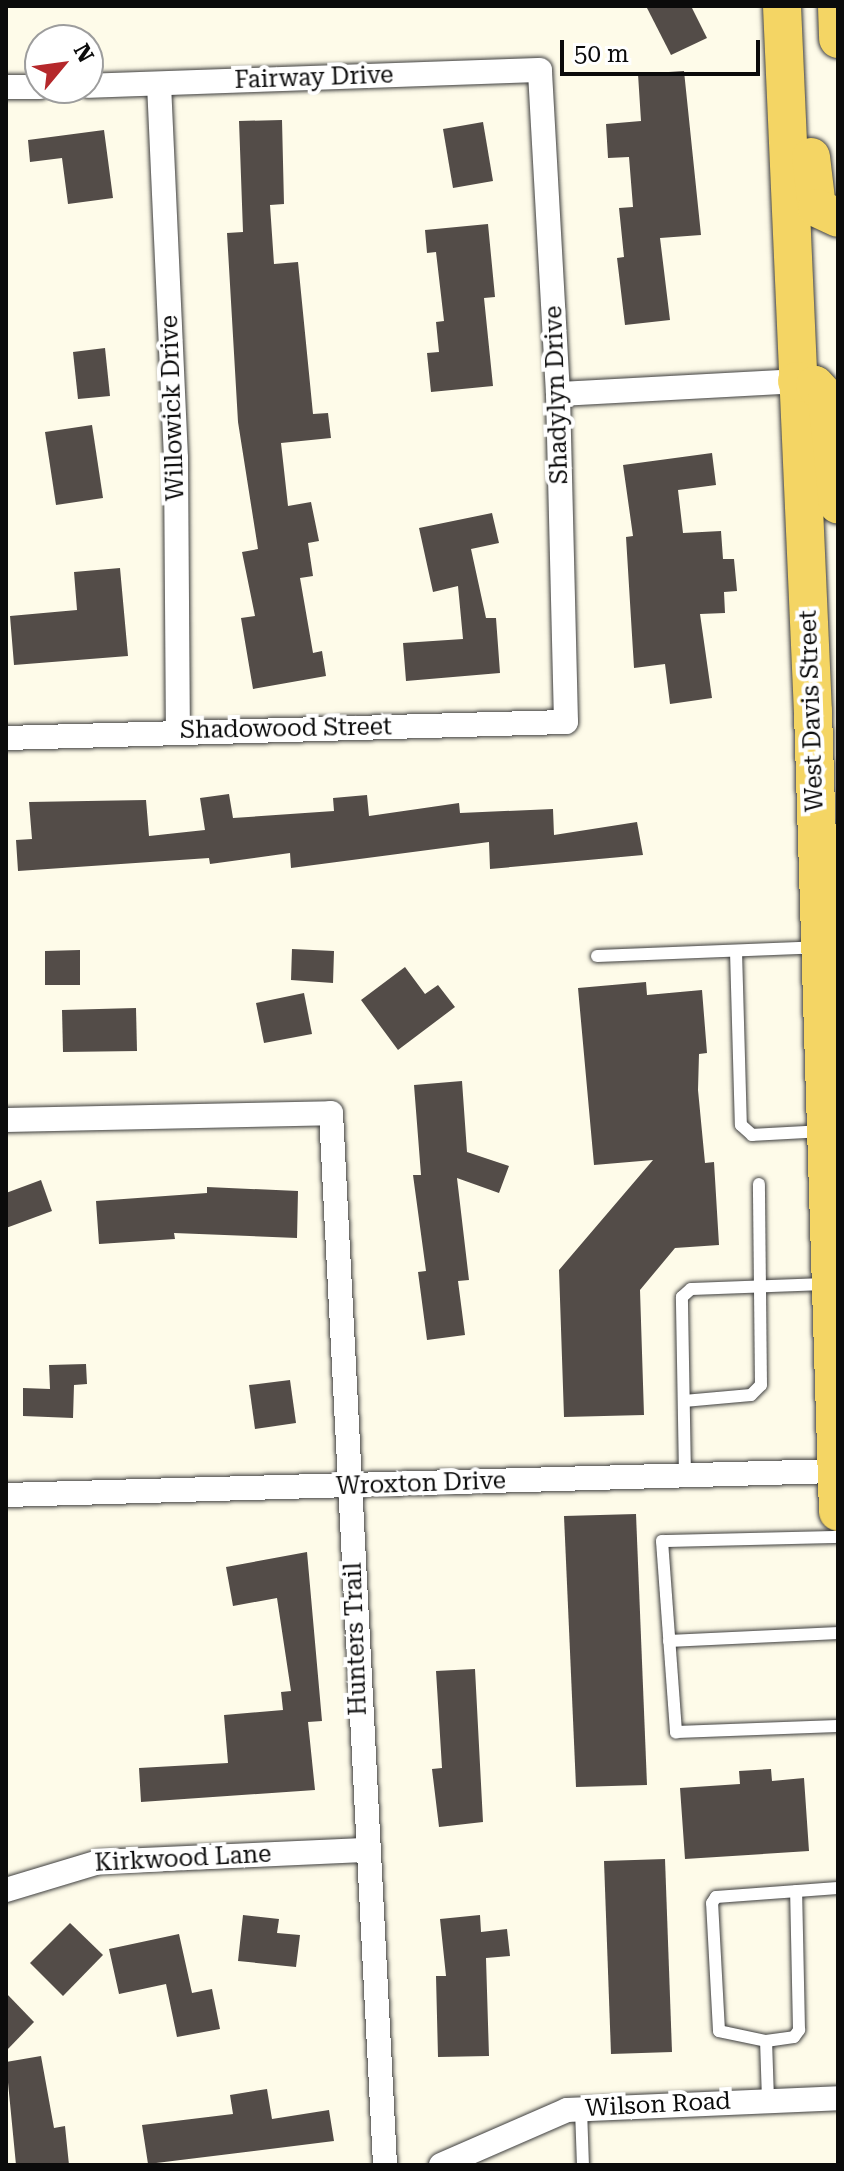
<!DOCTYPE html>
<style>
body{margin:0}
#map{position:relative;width:844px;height:2171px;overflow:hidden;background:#fefbe9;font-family:"Roboto Serif",serif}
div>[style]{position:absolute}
.building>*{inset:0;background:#534c48}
.roads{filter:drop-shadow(0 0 2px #3e3e3e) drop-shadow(0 0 2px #3e3e3e)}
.lane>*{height:12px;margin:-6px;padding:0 6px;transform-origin:6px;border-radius:6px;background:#fff}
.street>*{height:24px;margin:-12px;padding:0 12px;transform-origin:12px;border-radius:12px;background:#fff}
.primary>*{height:38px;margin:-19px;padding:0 19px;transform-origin:19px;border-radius:19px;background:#f4d564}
span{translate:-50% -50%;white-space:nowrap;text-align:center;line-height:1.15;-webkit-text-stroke:8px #fff;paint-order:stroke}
.street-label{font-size:24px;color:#0b0b0b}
.frame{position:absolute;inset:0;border:8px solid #0b0b0b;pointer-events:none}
.north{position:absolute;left:24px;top:24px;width:80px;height:80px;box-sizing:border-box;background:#fff;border:2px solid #9d9d9d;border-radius:50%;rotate:61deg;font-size:22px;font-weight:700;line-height:32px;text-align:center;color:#0b0b0b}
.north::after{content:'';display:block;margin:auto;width:28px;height:36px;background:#b5282b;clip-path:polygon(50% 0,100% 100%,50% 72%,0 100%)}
.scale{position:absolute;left:560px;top:40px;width:200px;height:36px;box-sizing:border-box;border:4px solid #0b0b0b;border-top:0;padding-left:10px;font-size:24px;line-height:28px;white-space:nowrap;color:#0b0b0b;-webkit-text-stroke:6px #fff;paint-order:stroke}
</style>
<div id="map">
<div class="building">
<div style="clip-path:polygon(646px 6px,691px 6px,707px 38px,671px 55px)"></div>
<div style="clip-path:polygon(684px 71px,701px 235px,660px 238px,670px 320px,625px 325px,617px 258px,624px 257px,619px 208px,633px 207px,629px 157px,608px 158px,606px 124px,641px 121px,638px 74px)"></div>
<div style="clip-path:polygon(282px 120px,284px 204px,270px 205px,274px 264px,298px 262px,313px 414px,328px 413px,331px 438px,281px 443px,288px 506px,311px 502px,319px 541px,308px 543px,313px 576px,300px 578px,313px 653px,322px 651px,326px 676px,253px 689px,241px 618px,255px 616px,242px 552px,258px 549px,238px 422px,227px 233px,243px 232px,239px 121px)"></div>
<div style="clip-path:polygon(483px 122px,493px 181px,453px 188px,443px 129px)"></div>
<div style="clip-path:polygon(104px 130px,113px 198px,68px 204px,62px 158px,30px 162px,28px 140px)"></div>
<div style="clip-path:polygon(488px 224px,495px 297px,484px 298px,493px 386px,431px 392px,427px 353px,439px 352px,436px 322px,444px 321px,436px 252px,427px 253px,425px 230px)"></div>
<div style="clip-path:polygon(105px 348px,110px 396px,78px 399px,73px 352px)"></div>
<div style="clip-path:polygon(92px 425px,103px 498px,56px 505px,45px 432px)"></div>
<div style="clip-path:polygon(712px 453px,716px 485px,678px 490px,683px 533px,721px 531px,723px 559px,734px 559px,737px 591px,724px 592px,725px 613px,700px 614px,712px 698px,670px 704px,665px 664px,634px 668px,626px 537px,633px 536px,623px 465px)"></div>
<div style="clip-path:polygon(492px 513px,499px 543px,471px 549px,486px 618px,496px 618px,500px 673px,406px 681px,403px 643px,463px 639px,458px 586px,433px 592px,419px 528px)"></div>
<div style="clip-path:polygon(120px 568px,128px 656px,14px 665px,10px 616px,77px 610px,74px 572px)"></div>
<div style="clip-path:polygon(229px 794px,233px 818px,334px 811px,333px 798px,367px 795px,369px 816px,459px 803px,460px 813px,553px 809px,554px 835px,637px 822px,643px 855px,490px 869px,489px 842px,291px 868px,290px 853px,210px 864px,209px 858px,18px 871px,16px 840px,32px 839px,29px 802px,146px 800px,149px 836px,205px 830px,200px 798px)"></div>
<div style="clip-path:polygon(292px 949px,334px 951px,333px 983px,291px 980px)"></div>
<div style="clip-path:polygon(80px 950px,80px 985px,45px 985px,45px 951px)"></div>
<div style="clip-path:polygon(405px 967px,425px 994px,438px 985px,455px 1007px,398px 1050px,361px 1000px)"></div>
<div style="clip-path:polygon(646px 982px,647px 995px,702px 990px,707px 1053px,699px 1054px,698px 1090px,705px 1163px,714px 1162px,719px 1245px,675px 1248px,640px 1290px,644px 1415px,564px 1417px,559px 1270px,653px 1160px,594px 1165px,578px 988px)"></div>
<div style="clip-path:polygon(304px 993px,312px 1034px,264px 1043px,256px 1003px)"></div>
<div style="clip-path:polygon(136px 1008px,137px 1051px,63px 1052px,62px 1010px)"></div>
<div style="clip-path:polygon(462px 1081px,467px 1152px,509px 1166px,499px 1193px,457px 1178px,469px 1280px,458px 1281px,465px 1335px,427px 1340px,418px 1272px,426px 1271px,413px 1175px,421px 1175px,414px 1085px)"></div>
<div style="clip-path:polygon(41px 1180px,52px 1211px,6px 1228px,6px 1193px)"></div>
<div style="clip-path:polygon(207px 1187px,298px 1191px,297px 1238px,174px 1233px,175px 1239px,99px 1244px,96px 1201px,207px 1193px)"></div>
<div style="clip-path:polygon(86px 1364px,87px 1384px,74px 1385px,73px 1418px,23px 1416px,23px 1388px,50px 1389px,49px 1365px)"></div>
<div style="clip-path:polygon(290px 1380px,296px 1423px,255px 1429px,249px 1385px)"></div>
<div style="clip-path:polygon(636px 1514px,647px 1785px,576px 1787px,564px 1516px)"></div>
<div style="clip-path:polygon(307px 1552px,322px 1721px,308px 1722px,315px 1790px,141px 1802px,139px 1768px,228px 1763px,224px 1715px,283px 1710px,281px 1692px,291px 1691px,277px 1598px,233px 1606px,226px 1567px)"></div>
<div style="clip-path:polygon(475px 1669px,483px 1822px,439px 1827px,432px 1769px,442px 1768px,436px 1671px)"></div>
<div style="clip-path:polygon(771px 1769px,772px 1781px,804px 1778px,809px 1851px,685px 1859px,680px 1788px,740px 1784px,739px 1771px)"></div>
<div style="clip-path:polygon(665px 1859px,672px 2052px,611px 2054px,604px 1861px)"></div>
<div style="clip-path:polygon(243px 1915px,279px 1919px,277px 1933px,300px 1935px,296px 1967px,238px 1961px)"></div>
<div style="clip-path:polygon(480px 1915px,481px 1932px,507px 1929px,510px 1956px,486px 1958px,489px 2056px,438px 2057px,436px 1976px,446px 1976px,440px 1919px)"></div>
<div style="clip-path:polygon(70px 1923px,103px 1955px,63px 1996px,30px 1963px)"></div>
<div style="clip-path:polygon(179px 1934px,192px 1993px,212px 1989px,220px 2029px,177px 2037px,166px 1984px,119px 1994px,109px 1949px)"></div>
<div style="clip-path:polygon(6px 1993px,34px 2022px,6px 2051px)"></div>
<div style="clip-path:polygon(41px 2056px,54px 2128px,65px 2126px,69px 2165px,16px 2165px,6px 2062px)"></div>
<div style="clip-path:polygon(267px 2089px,272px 2119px,329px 2110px,334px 2141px,148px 2164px,142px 2125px,233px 2114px,230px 2095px)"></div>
</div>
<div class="roads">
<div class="lane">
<div style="left:736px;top:951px;width:174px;rotate:88.4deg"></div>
<div style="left:741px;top:1125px;width:15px;rotate:42deg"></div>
<div style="left:752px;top:1135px;width:71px;rotate:-3.2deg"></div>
<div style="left:597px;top:956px;width:221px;rotate:-2.3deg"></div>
<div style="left:684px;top:1401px;width:67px;rotate:-5.1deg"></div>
<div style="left:751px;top:1395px;width:14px;rotate:-45deg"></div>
<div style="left:761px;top:1385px;width:201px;rotate:-90.6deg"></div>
<div style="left:685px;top:1476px;width:179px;rotate:-91deg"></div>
<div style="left:682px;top:1297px;width:12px;rotate:-42deg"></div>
<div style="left:691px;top:1289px;width:134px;rotate:-2.1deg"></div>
<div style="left:838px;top:1537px;width:176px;rotate:178.7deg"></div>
<div style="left:662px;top:1541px;width:192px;rotate:85.8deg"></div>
<div style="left:676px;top:1732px;width:162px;rotate:-2.1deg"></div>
<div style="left:669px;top:1641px;width:169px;rotate:-2.7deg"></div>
<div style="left:766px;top:2041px;width:28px;rotate:-8deg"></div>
<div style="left:794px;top:2037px;width:9px;rotate:-54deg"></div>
<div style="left:799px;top:2030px;width:139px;rotate:-91.2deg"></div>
<div style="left:768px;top:2100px;width:59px;rotate:-91.9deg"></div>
<div style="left:766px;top:2041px;width:48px;rotate:-168deg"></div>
<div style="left:719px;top:2031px;width:128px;rotate:-93.1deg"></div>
<div style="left:712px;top:1903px;width:7px;rotate:-56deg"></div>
<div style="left:716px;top:1897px;width:122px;rotate:-4.2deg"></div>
<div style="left:581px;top:2109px;width:56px;rotate:88deg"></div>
</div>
<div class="street">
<div style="left:159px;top:84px;width:374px;rotate:87.4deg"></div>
<div style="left:176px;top:458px;width:273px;rotate:89.6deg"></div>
<div style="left:6px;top:87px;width:34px"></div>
<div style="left:558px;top:394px;width:239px;rotate:-3.1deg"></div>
<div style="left:6px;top:738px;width:560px;rotate:-1.64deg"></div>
<div style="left:566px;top:722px;width:328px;rotate:-91.4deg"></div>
<div style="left:558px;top:394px;width:324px;rotate:-93.2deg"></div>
<div style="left:540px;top:70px;width:452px;rotate:178deg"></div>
<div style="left:6px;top:1120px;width:325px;rotate:-1.2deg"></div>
<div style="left:331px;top:1113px;width:1053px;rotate:87.06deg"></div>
<div style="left:6px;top:1495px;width:830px;rotate:-1.66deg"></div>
<div style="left:6px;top:1890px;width:97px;rotate:-16.8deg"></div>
<div style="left:99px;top:1862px;width:265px;rotate:-2.6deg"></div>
<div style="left:441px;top:2165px;width:137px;rotate:-23.6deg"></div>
<div style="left:567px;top:2110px;width:271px;rotate:-2.5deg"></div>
</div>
<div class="primary">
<div style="left:782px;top:6px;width:707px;rotate:87.49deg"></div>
<div style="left:813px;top:712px;width:800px;rotate:88.21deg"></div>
<div style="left:837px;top:6px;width:33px;rotate:88deg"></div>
<div style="left:811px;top:157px;width:51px;rotate:83.3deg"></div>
<div style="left:817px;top:208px;width:23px;rotate:25deg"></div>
<div style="left:797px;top:381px;width:18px;rotate:13deg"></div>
<div style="left:815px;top:385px;width:18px;rotate:47deg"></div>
<div style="left:827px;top:398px;width:107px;rotate:84.1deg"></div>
</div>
</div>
<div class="street-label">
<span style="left:314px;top:78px;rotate:-2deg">Fairway Drive</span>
<span style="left:557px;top:395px;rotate:-92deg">Shadylyn Drive</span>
<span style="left:173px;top:408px;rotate:-92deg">Willowick Drive</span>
<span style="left:812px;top:711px;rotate:-92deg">West Davis Street</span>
<span style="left:286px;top:729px;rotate:-1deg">Shadowood Street</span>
<span style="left:421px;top:1484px;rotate:-2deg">Wroxton Drive</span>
<span style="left:356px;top:1639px;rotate:-92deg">Hunters Trail</span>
<span style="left:183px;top:1859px;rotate:-3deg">Kirkwood Lane</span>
<span style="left:658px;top:2105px;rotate:-3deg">Wilson Road</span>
</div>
<div class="frame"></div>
<div class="north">N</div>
<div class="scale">50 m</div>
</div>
